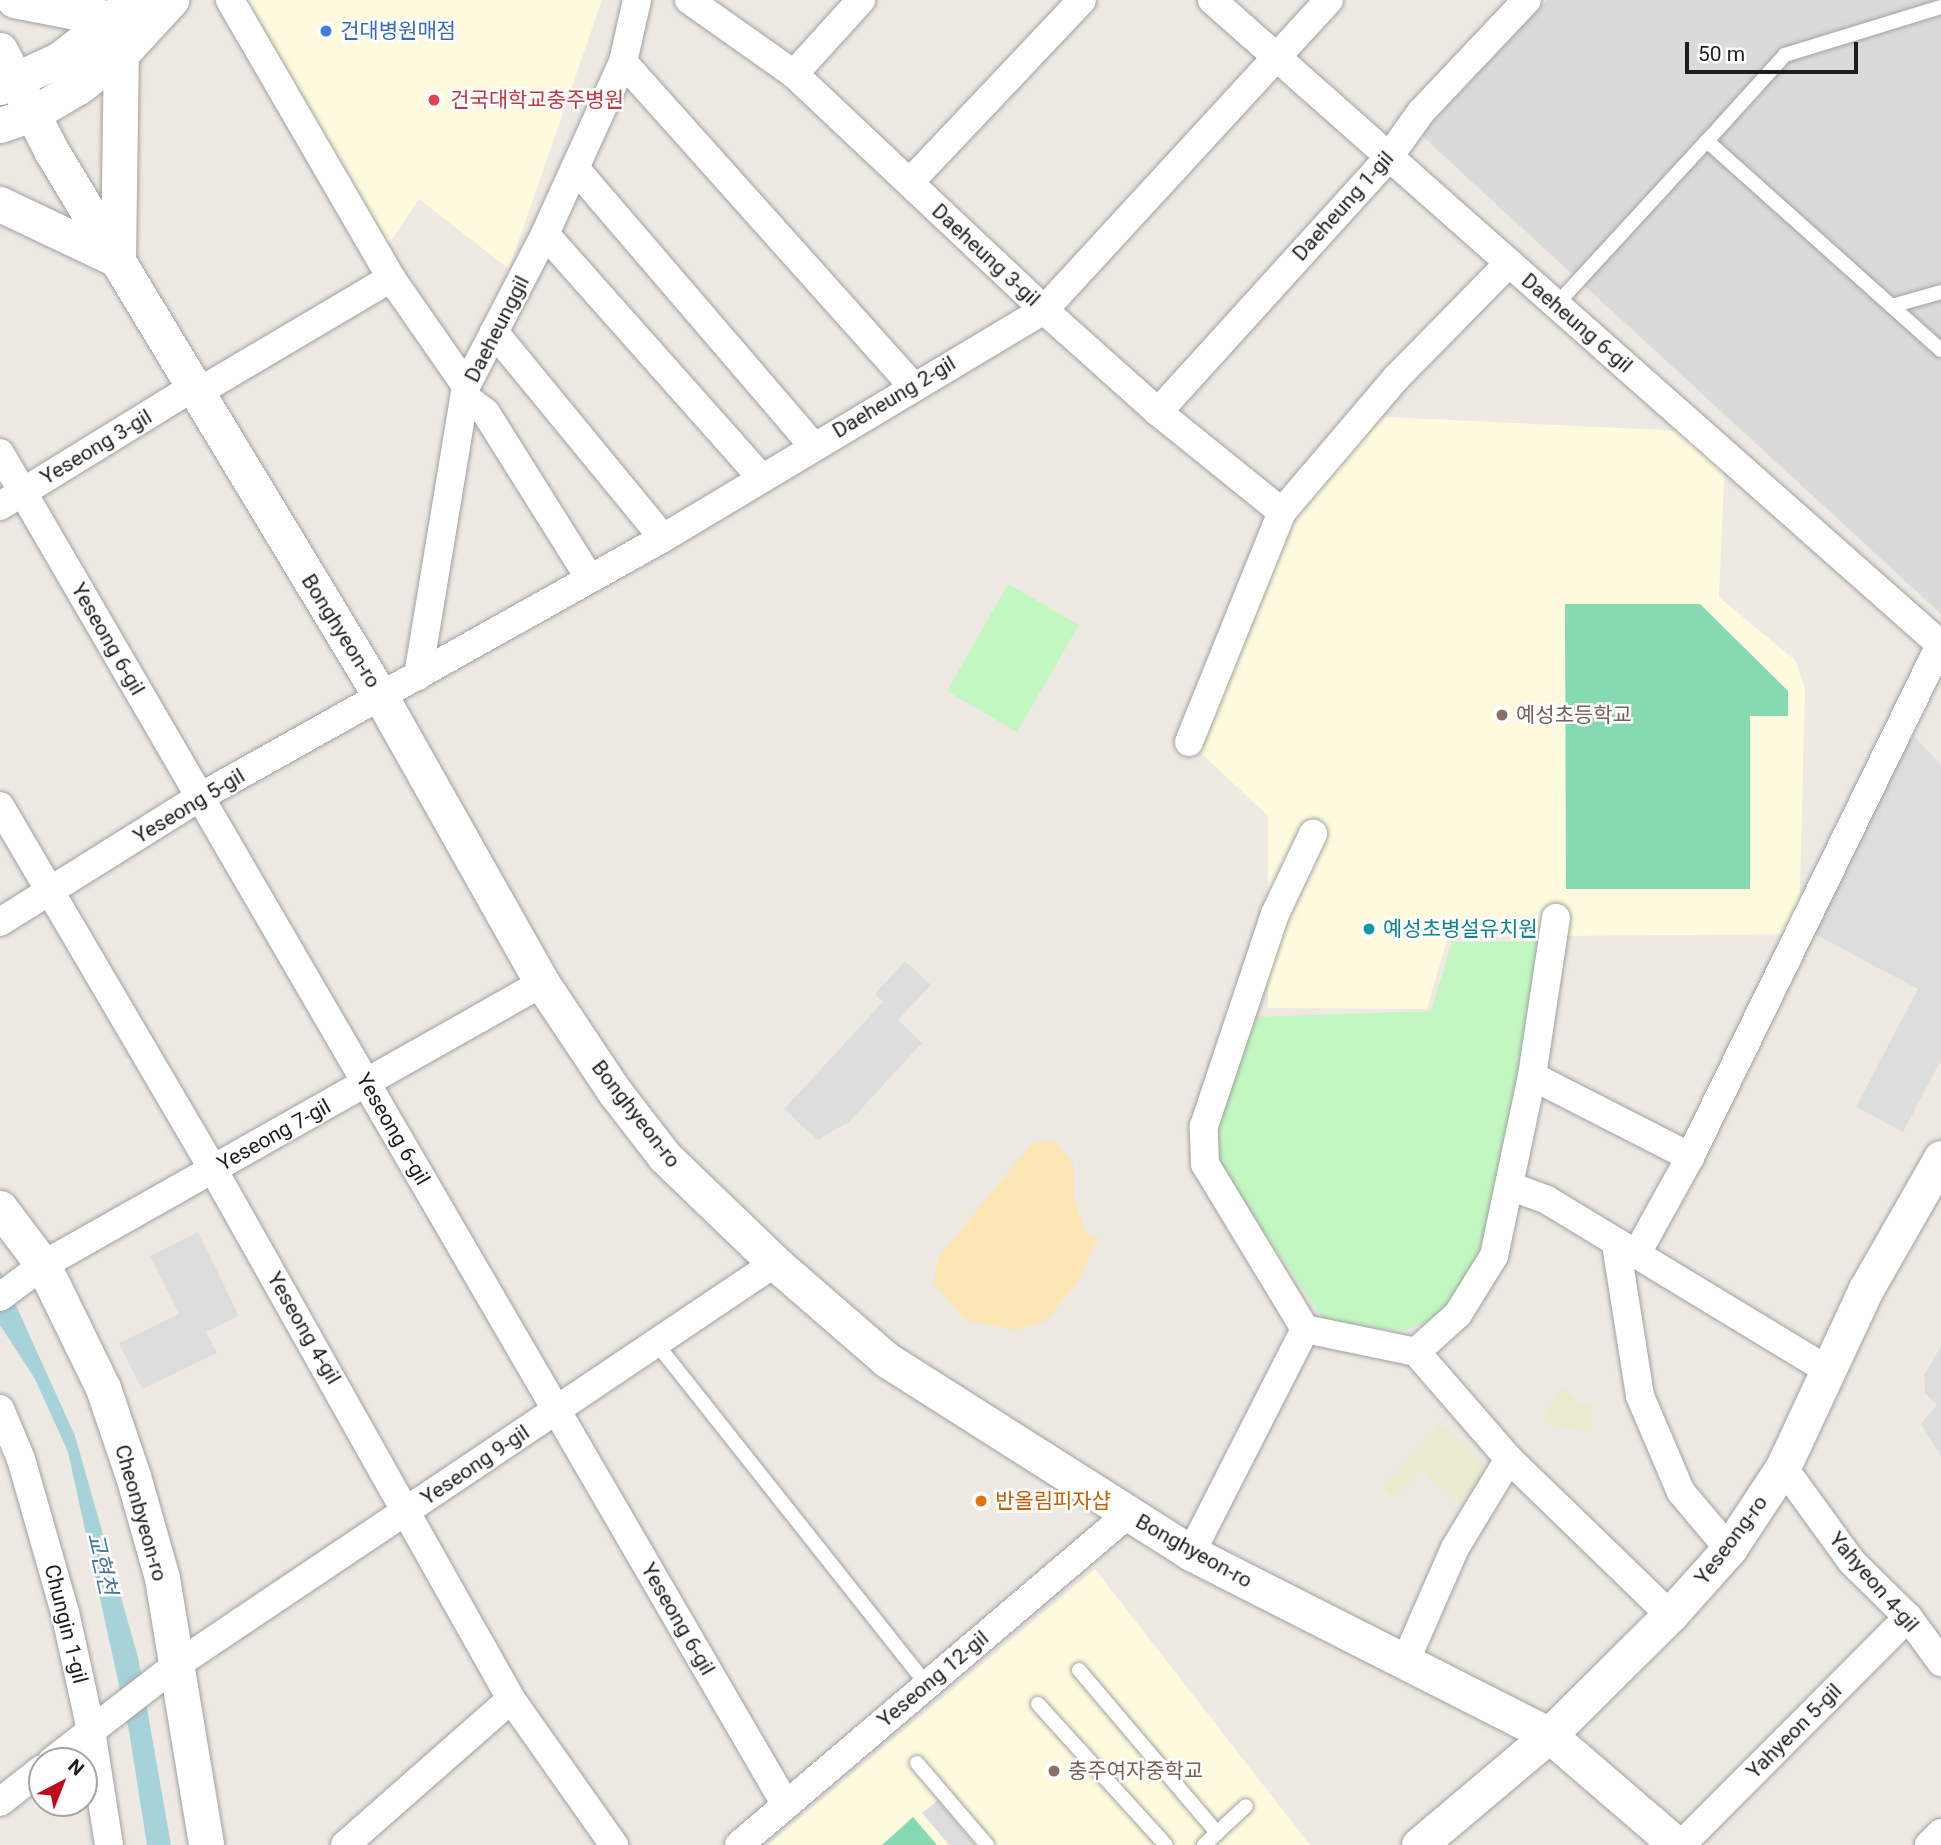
<!DOCTYPE html>
<meta charset="utf-8">
<style>
body{margin:0}
#map{position:relative;width:1941px;height:1845px;overflow:hidden;background:#eee9e3;font-family:Roboto,"Noto Sans KR",sans-serif}
div>[style]{position:absolute}
.residential>*{inset:0;background:#dbdada}
.education>*{inset:0;background:#fdfadd}
.farmland>*{inset:0;background:#ecebcf}
.sand>*{inset:0;background:#fbe6b4}
.park>*{inset:0;background:#c3f7c2}
.pitch>*{inset:0;background:#85dab1}
.parking>*{inset:0;background:#ddd}
.water>*{inset:0;background:#a6d3da}
.roads{filter:drop-shadow(0 0 2px #a1a1a1) drop-shadow(0 0 2px #a1a1a1)}
.service>*{height:14px;margin:-7px;padding:0 7px;transform-origin:7px;border-radius:7px;background:#fff}
.minor>*{height:28px;margin:-14px;padding:0 14px;transform-origin:14px;border-radius:14px;background:#fff}
.tertiary>*{height:35px;margin:-17.5px;padding:0 17.5px;transform-origin:17.5px;border-radius:17.5px;background:#fff}
.dots>*{width:19px;height:19px;translate:-50% -50%;box-sizing:border-box;border:4px solid #fff;border-radius:50%}
span{translate:-50% -50%;white-space:nowrap;text-align:center;line-height:1.15;-webkit-text-stroke:5px #fff;paint-order:stroke}
.shop-label{font-size:21px;color:#366cbe}
.left{translate:0 -50%;text-align:left}
.health-label{font-size:21px;color:#be3a42}
.street-label{font-size:21px;color:#1d1d1d}
.education-label{font-size:21px;color:#785e54}
.culture-label{font-size:21px;color:#0d838f}
.food-label{font-size:21px;color:#c56008}
.water-label{font-size:23px;color:#487899;font-style:italic}
.north{position:absolute;left:28px;top:1747px;width:70px;height:70px;box-sizing:border-box;background:#fff;border:2px solid #a5a5a5;border-radius:50%;rotate:42deg;font-size:19px;font-weight:700;line-height:28px;text-align:center;color:#1d1d1d}
.north::after{content:'';display:block;margin:auto;width:24px;height:32px;background:#c1091b;clip-path:polygon(50% 0,100% 100%,50% 72%,0 100%)}
.scale{position:absolute;left:1685px;top:42px;width:173px;height:32px;box-sizing:border-box;border:4px solid #1d1d1d;border-top:0;padding-left:9px;font-size:21px;line-height:24px;white-space:nowrap;color:#1d1d1d;-webkit-text-stroke:5px #fff;paint-order:stroke}
</style>
<div id="map">
<div class="residential">
<div style="clip-path:polygon(1547px 0,1941px 0,1941px 614px,1421px 135px)"></div>
</div>
<div class="education">
<div style="clip-path:polygon(244px 0,602px 0,509px 269px,419px 199px,386px 248px)"></div>
<div style="clip-path:polygon(1364px 416px,1726px 433px,1719px 597px,1796px 661px,1805px 689px,1799px 934px,1448px 937px,1427px 1009px,1268px 1008px,1268px 816px,1189px 742px,1282px 512px)"></div>
<div style="clip-path:polygon(1095px 1569px,1310px 1845px,768px 1845px)"></div>
</div>
<div class="farmland">
<div style="clip-path:polygon(1561px 1386px,1582px 1405px,1592px 1403px,1591px 1433px,1542px 1422px)"></div>
<div style="clip-path:polygon(1442px 1424px,1484px 1465px,1485px 1477px,1459px 1504px,1422px 1469px,1394px 1498px,1382px 1487px)"></div>
</div>
<div class="sand">
<div style="clip-path:polygon(1052px 1139px,1073px 1162px,1074px 1197px,1086px 1235px,1098px 1237px,1078px 1282px,1045px 1321px,1016px 1330px,966px 1321px,934px 1283px,938px 1258px,1031px 1145px)"></div>
</div>
<div class="park">
<div style="clip-path:polygon(1008px 584px,1079px 625px,1017px 732px,947px 691px)"></div>
<div style="clip-path:polygon(1543px 941px,1492px 1226px,1465px 1284px,1432px 1320px,1403px 1331px,1324px 1320px,1217px 1163px,1216px 1112px,1258px 1017px,1431px 1011px,1452px 942px)"></div>
</div>
<div class="pitch">
<div style="clip-path:polygon(1565px 604px,1700px 604px,1788px 691px,1788px 716px,1750px 716px,1750px 889px,1566px 889px)"></div>
<div style="clip-path:polygon(913px 1817px,937px 1845px,882px 1845px)"></div>
</div>
<div class="parking">
<div style="clip-path:polygon(1913px 735px,1941px 765px,1941px 1060px,1903px 1132px,1856px 1107px,1918px 989px,1809px 931px)"></div>
<div style="clip-path:polygon(905px 961px,931px 985px,898px 1020px,922px 1043px,850px 1121px,818px 1140px,784px 1109px,883px 1002px,875px 994px)"></div>
<div style="clip-path:polygon(198px 1232px,239px 1316px,206px 1332px,217px 1353px,142px 1389px,119px 1343px,179px 1314px,150px 1256px)"></div>
<div style="clip-path:polygon(1941px 1347px,1941px 1456px,1921px 1424px,1937px 1405px,1925px 1393px,1924px 1375px)"></div>
<div style="clip-path:polygon(938px 1800px,975px 1845px,949px 1845px,922px 1813px)"></div>
</div>
<div class="water">
<div style="clip-path:polygon(0 1270px,75px 1436px,138px 1657px,171px 1845px,147px 1845px,129px 1731px,68px 1452px,35px 1379px,0 1325px)"></div>
</div>
<div class="roads">
<div class="service">
<div style="left:1707px;top:141px;width:116px;rotate:-47.8deg"></div>
<div style="left:1785px;top:55px;width:163px;rotate:-17.1deg"></div>
<div style="left:1556px;top:305px;width:223px;rotate:-47.4deg"></div>
<div style="left:1707px;top:141px;width:314px;rotate:41.8deg"></div>
<div style="left:1892px;top:306px;width:51px;rotate:-15.9deg"></div>
<div style="left:656px;top:1343px;width:436px;rotate:51.6deg"></div>
<div style="left:1079px;top:1670px;width:214px;rotate:49.7deg"></div>
<div style="left:1038px;top:1704px;width:190px;rotate:47.8deg"></div>
<div style="left:917px;top:1763px;width:108px;rotate:49.5deg"></div>
<div style="left:1204px;top:1845px;width:57px;rotate:-42.9deg"></div>
</div>
<div class="minor">
<div style="left:230px;top:0;width:321px;rotate:59.9deg"></div>
<div style="left:391px;top:278px;width:131px;rotate:55.2deg"></div>
<div style="left:689px;top:0;width:128px;rotate:35.2deg"></div>
<div style="left:794px;top:74px;width:344px;rotate:43.3deg"></div>
<div style="left:1044px;top:310px;width:153px;rotate:41.8deg"></div>
<div style="left:1158px;top:412px;width:159px;rotate:38.9deg"></div>
<div style="left:1212px;top:0;width:973px;rotate:41.5deg"></div>
<div style="left:623px;top:62px;width:435px;rotate:48.2deg"></div>
<div style="left:794px;top:74px;width:100px;rotate:-47.8deg"></div>
<div style="left:575px;top:168px;width:366px;rotate:49.4deg"></div>
<div style="left:910px;top:182px;width:250px;rotate:-46.6deg"></div>
<div style="left:545px;top:234px;width:324px;rotate:48.4deg"></div>
<div style="left:494px;top:332px;width:266px;rotate:50.6deg"></div>
<div style="left:195px;top:394px;width:228px;rotate:-30.6deg"></div>
<div style="left:465px;top:397px;width:26px;rotate:37deg"></div>
<div style="left:486px;top:413px;width:194px;rotate:57.9deg"></div>
<div style="left:1158px;top:412px;width:344px;rotate:-47.8deg"></div>
<div style="left:1389px;top:157px;width:55px;rotate:-54.6deg"></div>
<div style="left:1421px;top:112px;width:154px;rotate:-46.6deg"></div>
<div style="left:0;top:453px;width:1564px;rotate:59.83deg"></div>
<div style="left:0;top:506px;width:225px;rotate:-31.6deg"></div>
<div style="left:418px;top:676px;width:294px;rotate:-80.6deg"></div>
<div style="left:466px;top:386px;width:171px;rotate:-62.5deg"></div>
<div style="left:545px;top:234px;width:189px;rotate:-65.6deg"></div>
<div style="left:623px;top:62px;width:64px;rotate:-77.3deg"></div>
<div style="left:1189px;top:742px;width:248px;rotate:-68deg"></div>
<div style="left:1282px;top:512px;width:177px;rotate:-49.6deg"></div>
<div style="left:1397px;top:377px;width:160px;rotate:-45.5deg"></div>
<div style="left:0;top:806px;width:421px;rotate:59.6deg"></div>
<div style="left:213px;top:1169px;width:608px;rotate:60.65deg"></div>
<div style="left:511px;top:1699px;width:179px;rotate:54.8deg"></div>
<div style="left:0;top:922px;width:236px;rotate:-32deg"></div>
<div style="left:200px;top:797px;width:531px;rotate:-29.22deg"></div>
<div style="left:663px;top:538px;width:444px;rotate:-30.9deg"></div>
<div style="left:1044px;top:310px;width:421px;rotate:-47.4deg"></div>
<div style="left:1532px;top:1076px;width:178px;rotate:27.1deg"></div>
<div style="left:1512px;top:1187px;width:37px;rotate:20deg"></div>
<div style="left:1547px;top:1200px;width:328px;rotate:31.2deg"></div>
<div style="left:1616px;top:1244px;width:154px;rotate:81deg"></div>
<div style="left:1640px;top:1396px;width:104px;rotate:66.9deg"></div>
<div style="left:1681px;top:1492px;width:75px;rotate:49.9deg"></div>
<div style="left:1636px;top:1255px;width:112px;rotate:-61.1deg"></div>
<div style="left:1690px;top:1157px;width:570px;rotate:-63.97deg"></div>
<div style="left:0;top:1297px;width:54px;rotate:-36.7deg"></div>
<div style="left:43px;top:1265px;width:573px;rotate:-29.47deg"></div>
<div style="left:1305px;top:1329px;width:113px;rotate:11.7deg"></div>
<div style="left:1416px;top:1352px;width:142px;rotate:49deg"></div>
<div style="left:1509px;top:1459px;width:224px;rotate:44.1deg"></div>
<div style="left:1416px;top:1352px;width:57px;rotate:-42.1deg"></div>
<div style="left:1458px;top:1314px;width:68px;rotate:-58.2deg"></div>
<div style="left:1494px;top:1256px;width:184px;rotate:-78.1deg"></div>
<div style="left:1532px;top:1076px;width:160px;rotate:-81.4deg"></div>
<div style="left:0;top:1409px;width:54px;rotate:67.2deg"></div>
<div style="left:21px;top:1459px;width:159px;rotate:74deg"></div>
<div style="left:65px;top:1612px;width:121px;rotate:77.6deg"></div>
<div style="left:91px;top:1730px;width:116px;rotate:81.1deg"></div>
<div style="left:1783px;top:1467px;width:117px;rotate:54deg"></div>
<div style="left:1852px;top:1562px;width:78px;rotate:44.5deg"></div>
<div style="left:1908px;top:1617px;width:56px;rotate:53.7deg"></div>
<div style="left:1191px;top:1553px;width:251px;rotate:-63deg"></div>
<div style="left:1305px;top:1329px;width:193px;rotate:-121.2deg"></div>
<div style="left:1205px;top:1164px;width:38px;rotate:-92deg"></div>
<div style="left:1204px;top:1126px;width:224px;rotate:-71.5deg"></div>
<div style="left:1275px;top:914px;width:89px;rotate:-64.6deg"></div>
<div style="left:1405px;top:1662px;width:124px;rotate:-66.3deg"></div>
<div style="left:1455px;top:1548px;width:104px;rotate:-58.8deg"></div>
<div style="left:52px;top:1761px;width:155px;rotate:-37.7deg"></div>
<div style="left:175px;top:1666px;width:723px;rotate:-33.89deg"></div>
<div style="left:0;top:1802px;width:53px;rotate:-38.2deg"></div>
<div style="left:345px;top:1845px;width:221px;rotate:-41.3deg"></div>
<div style="left:739px;top:1845px;width:511px;rotate:-40.39deg"></div>
<div style="left:1681px;top:1845px;width:322px;rotate:-45.1deg"></div>
<div style="left:1929px;top:1845px;width:17px;rotate:-45deg"></div>
</div>
<div class="tertiary">
<div style="left:14px;top:0;width:100px;rotate:11deg"></div>
<div style="left:0;top:50px;width:114px;rotate:63deg"></div>
<div style="left:52px;top:152px;width:637px;rotate:58.88deg"></div>
<div style="left:381px;top:697px;width:328px;rotate:60.6deg"></div>
<div style="left:542px;top:983px;width:130px;rotate:56.3deg"></div>
<div style="left:614px;top:1091px;width:83px;rotate:52.3deg"></div>
<div style="left:665px;top:1157px;width:153px;rotate:43.9deg"></div>
<div style="left:775px;top:1263px;width:148px;rotate:40.9deg"></div>
<div style="left:887px;top:1360px;width:360px;rotate:32.4deg"></div>
<div style="left:1191px;top:1553px;width:402px;rotate:26.9deg"></div>
<div style="left:1549px;top:1735px;width:169px;rotate:40.7deg"></div>
<div style="left:0;top:87px;width:66px;rotate:-25deg"></div>
<div style="left:60px;top:59px;width:95px;rotate:-38.2deg"></div>
<div style="left:0;top:125px;width:34px;rotate:-19deg"></div>
<div style="left:32px;top:114px;width:53px;rotate:-30.4deg"></div>
<div style="left:78px;top:87px;width:54px;rotate:-37.5deg"></div>
<div style="left:121px;top:54px;width:74px;rotate:-47.2deg"></div>
<div style="left:0;top:204px;width:131px;rotate:25.4deg"></div>
<div style="left:118px;top:260px;width:206px;rotate:-89.2deg"></div>
<div style="left:0;top:1208px;width:71px;rotate:53deg"></div>
<div style="left:43px;top:1265px;width:137px;rotate:64deg"></div>
<div style="left:103px;top:1388px;width:93px;rotate:71.2deg"></div>
<div style="left:133px;top:1476px;width:106px;rotate:74.1deg"></div>
<div style="left:162px;top:1578px;width:271px;rotate:80.6deg"></div>
<div style="left:1419px;top:1845px;width:170px;rotate:-40.2deg"></div>
<div style="left:1549px;top:1735px;width:170px;rotate:-44.8deg"></div>
<div style="left:1670px;top:1615px;width:89px;rotate:-48.2deg"></div>
<div style="left:1729px;top:1549px;width:98px;rotate:-56.6deg"></div>
<div style="left:1783px;top:1467px;width:196px;rotate:-65deg"></div>
<div style="left:1866px;top:1289px;width:151px;rotate:-60.2deg"></div>
</div>
</div>
<div class="dots">
<div style="left:326px;top:31px;background:#3f7fe0"></div>
<div style="left:434px;top:100px;background:#e0444e"></div>
<div style="left:1502px;top:715px;background:#8d6e63"></div>
<div style="left:1369px;top:929px;background:#0f9aa8"></div>
<div style="left:981px;top:1501px;background:#e8710a"></div>
<div style="left:1054px;top:1771px;background:#8d6e63"></div>
</div>
<div class="shop-label">
<span class="left" style="left:340px;top:31px">건대병원매점</span>
</div>
<div class="health-label">
<span class="left" style="left:450px;top:100px">건국대학교충주병원</span>
</div>
<div class="street-label">
<span style="left:1343px;top:206px;rotate:-48deg">Daeheung 1-gil</span>
<span style="left:986px;top:255px;rotate:43deg">Daeheung 3-gil</span>
<span style="left:1577px;top:323px;rotate:41deg">Daeheung 6-gil</span>
<span style="left:497px;top:329px;rotate:-63deg">Daeheunggil</span>
<span style="left:894px;top:397px;rotate:-31deg">Daeheung 2-gil</span>
<span style="left:96px;top:447px;rotate:-31deg">Yeseong 3-gil</span>
<span style="left:341px;top:631px;rotate:58deg">Bonghyeon-ro</span>
<span style="left:108px;top:639px;rotate:60deg">Yeseong 6-gil</span>
<span style="left:189px;top:806px;rotate:-31deg">Yeseong 5-gil</span>
<span style="left:636px;top:1114px;rotate:52deg">Bonghyeon-ro</span>
<span style="left:393px;top:1129px;rotate:60deg">Yeseong 6-gil</span>
<span style="left:274px;top:1135px;rotate:-29deg">Yeseong 7-gil</span>
<span style="left:304px;top:1328px;rotate:60deg">Yeseong 4-gil</span>
<span style="left:475px;top:1465px;rotate:-34deg">Yeseong 9-gil</span>
<span style="left:141px;top:1513px;rotate:74deg">Cheonbyeon-ro</span>
<span style="left:1731px;top:1540px;rotate:-53deg">Yeseong-ro</span>
<span style="left:1194px;top:1551px;rotate:29deg">Bonghyeon-ro</span>
<span style="left:1874px;top:1582px;rotate:49deg">Yahyeon 4-gil</span>
<span style="left:678px;top:1619px;rotate:60deg">Yeseong 6-gil</span>
<span style="left:66px;top:1624px;rotate:76deg">Chungin 1-gil</span>
<span style="left:933px;top:1679px;rotate:-40deg">Yeseong 12-gil</span>
<span style="left:1794px;top:1731px;rotate:-45deg">Yahyeon 5-gil</span>
</div>
<div class="education-label">
<span class="left" style="left:1516px;top:715px">예성초등학교</span>
<span class="left" style="left:1068px;top:1771px">충주여자중학교</span>
</div>
<div class="culture-label">
<span class="left" style="left:1383px;top:929px">예성초병설유치원</span>
</div>
<div class="food-label">
<span class="left" style="left:995px;top:1501px">반올림피자샵</span>
</div>
<div class="water-label">
<span style="left:101px;top:1564px;rotate:77deg">교현천</span>
</div>
<div class="north">N</div>
<div class="scale">50 m</div>
</div>
